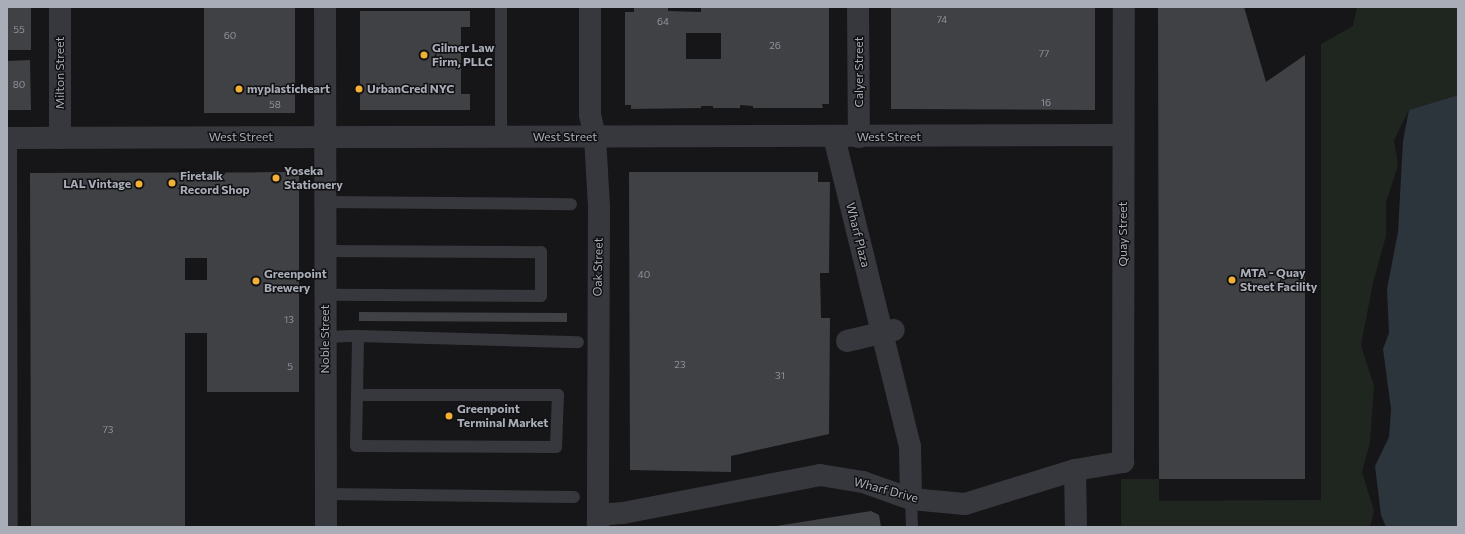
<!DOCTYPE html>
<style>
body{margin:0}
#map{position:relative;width:1465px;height:534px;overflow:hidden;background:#161618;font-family:Commissioner,sans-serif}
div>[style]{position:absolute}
.green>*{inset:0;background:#1e261f}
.water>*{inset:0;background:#2c353c}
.building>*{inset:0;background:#404145}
.lane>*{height:12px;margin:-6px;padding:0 6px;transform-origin:6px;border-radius:6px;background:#37383d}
.street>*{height:22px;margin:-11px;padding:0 11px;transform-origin:11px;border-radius:11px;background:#37383d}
.dots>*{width:11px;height:11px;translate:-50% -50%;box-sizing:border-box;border:2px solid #111113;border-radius:50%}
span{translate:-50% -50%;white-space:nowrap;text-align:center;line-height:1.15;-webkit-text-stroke:3px #111113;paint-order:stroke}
.number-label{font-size:10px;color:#8e929b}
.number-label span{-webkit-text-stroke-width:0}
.poi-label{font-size:12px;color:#a8adb8;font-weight:700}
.left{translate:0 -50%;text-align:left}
.right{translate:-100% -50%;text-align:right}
.street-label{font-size:12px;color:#a8adb8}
.frame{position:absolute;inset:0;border:8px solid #a8adb8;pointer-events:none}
</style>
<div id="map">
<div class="green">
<div style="clip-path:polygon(1357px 7px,1458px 7px,1458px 95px,1409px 110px,1394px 140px,1398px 165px,1386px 202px,1386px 236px,1373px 283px,1361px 345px,1374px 386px,1370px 442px,1362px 472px,1374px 511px,1370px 527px,1121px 527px,1121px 479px,1159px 479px,1159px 501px,1321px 500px,1321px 44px,1353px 26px)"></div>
</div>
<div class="water">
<div style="clip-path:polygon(1458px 95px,1458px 527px,1386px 527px,1381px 515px,1375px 466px,1389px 437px,1391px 409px,1383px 349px,1389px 333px,1387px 289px,1398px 232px,1403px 141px,1409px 110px)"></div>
</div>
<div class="building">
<div style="clip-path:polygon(7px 7px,31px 7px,31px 50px,7px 50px)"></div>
<div style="clip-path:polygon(204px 7px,295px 7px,295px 113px,204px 113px)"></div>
<div style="clip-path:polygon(evenodd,634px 7px,668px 7px,668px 11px,701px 12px,701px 8px,829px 8px,829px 104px,822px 104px,823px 108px,753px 108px,753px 106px,740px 105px,740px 108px,713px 108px,713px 106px,701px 106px,701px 108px,631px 109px,631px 105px,625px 105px,625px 12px,634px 12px,634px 7px,686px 33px,721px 33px,721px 59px,686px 59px,686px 33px)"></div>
<div style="clip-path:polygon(891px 7px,1095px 7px,1095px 110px,891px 109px)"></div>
<div style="clip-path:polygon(1158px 7px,1244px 7px,1266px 82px,1305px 55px,1305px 479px,1159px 479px)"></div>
<div style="clip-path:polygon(360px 11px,470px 11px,470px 27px,461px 27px,461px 94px,470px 94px,470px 110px,360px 110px)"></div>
<div style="clip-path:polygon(30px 60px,31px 110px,7px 110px,7px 61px)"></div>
<div style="clip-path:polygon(evenodd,299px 172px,299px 392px,207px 392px,207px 333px,185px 333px,185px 526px,31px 527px,30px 173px,299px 172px,185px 258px,207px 258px,207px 280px,185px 280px,185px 258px)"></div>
<div style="clip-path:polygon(629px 172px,818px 172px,818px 182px,830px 182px,829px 273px,820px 273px,821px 318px,830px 318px,829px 434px,731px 456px,731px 472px,630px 470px)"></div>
<div style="clip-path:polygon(359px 312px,567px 313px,567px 322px,359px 321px)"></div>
<div style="clip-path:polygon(871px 511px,879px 515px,881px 527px,770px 527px)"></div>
</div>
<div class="lane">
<div style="left:501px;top:137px;width:130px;rotate:-90deg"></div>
<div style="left:11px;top:138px;width:389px;rotate:89.9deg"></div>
<div style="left:325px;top:202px;width:246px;rotate:0.5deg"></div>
<div style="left:325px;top:251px;width:216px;rotate:0.3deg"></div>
<div style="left:541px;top:252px;width:44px;rotate:90deg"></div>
<div style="left:541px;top:296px;width:216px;rotate:-179.7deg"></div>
<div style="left:325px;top:337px;width:33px;rotate:-2deg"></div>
<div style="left:357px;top:395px;width:201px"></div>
<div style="left:558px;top:395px;width:52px;rotate:92.2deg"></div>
<div style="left:556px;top:447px;width:200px;rotate:-179.7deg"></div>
<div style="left:356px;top:446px;width:51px;rotate:-88.9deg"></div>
<div style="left:357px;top:395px;width:59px;rotate:-89deg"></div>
<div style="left:358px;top:336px;width:220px;rotate:1.6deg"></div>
<div style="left:327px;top:494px;width:247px;rotate:0.7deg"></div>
<div style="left:911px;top:499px;width:28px;rotate:88deg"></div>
</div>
<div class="street">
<div style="left:325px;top:7px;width:520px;rotate:89.89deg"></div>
<div style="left:590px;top:7px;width:108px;rotate:90deg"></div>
<div style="left:590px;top:115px;width:23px;rotate:77deg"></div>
<div style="left:595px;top:137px;width:69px;rotate:86.7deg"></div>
<div style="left:599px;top:206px;width:321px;rotate:90.2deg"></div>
<div style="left:858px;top:7px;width:130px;rotate:89.6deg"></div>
<div style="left:834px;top:137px;width:319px;rotate:76.2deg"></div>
<div style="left:910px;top:447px;width:52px;rotate:88.9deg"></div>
<div style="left:7px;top:138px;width:1116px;rotate:-0.15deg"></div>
<div style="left:60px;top:138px;width:131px;rotate:-90deg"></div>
<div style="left:847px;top:341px;width:48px;rotate:-13.2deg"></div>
<div style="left:1075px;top:470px;width:57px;rotate:89deg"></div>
<div style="left:599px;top:515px;width:24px;rotate:-5deg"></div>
<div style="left:623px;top:513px;width:201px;rotate:-10.9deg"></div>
<div style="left:820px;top:475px;width:44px;rotate:9.2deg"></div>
<div style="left:863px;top:482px;width:51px;rotate:19.5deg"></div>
<div style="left:911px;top:499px;width:54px;rotate:5.3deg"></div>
<div style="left:965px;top:504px;width:115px;rotate:-17.2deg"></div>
<div style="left:1075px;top:470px;width:49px;rotate:-9.5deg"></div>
<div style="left:1123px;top:462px;width:455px;rotate:-89.9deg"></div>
</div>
<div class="dots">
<div style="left:424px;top:55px;background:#f2b134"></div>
<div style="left:239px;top:89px;background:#f2b134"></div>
<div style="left:359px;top:89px;background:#f2b134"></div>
<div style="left:276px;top:178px;background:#f2b134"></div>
<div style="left:172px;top:183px;background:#f2b134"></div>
<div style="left:139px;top:184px;background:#f2b134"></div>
<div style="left:1232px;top:280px;background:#f2b134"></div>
<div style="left:256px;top:281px;background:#f2b134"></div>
<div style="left:449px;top:416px;background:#f2b134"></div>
</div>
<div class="number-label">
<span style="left:942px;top:20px">74</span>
<span style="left:663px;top:22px">64</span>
<span style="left:19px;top:30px">55</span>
<span style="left:230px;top:36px">60</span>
<span style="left:775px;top:46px">26</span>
<span style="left:1044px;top:54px">77</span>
<span style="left:19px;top:85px">80</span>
<span style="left:1046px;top:103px">16</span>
<span style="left:275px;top:105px">58</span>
<span style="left:644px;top:275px">40</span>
<span style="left:289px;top:320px">13</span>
<span style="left:680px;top:365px">23</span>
<span style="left:290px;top:367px">5</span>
<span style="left:780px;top:376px">31</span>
<span style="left:108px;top:430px">73</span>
</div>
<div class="poi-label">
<span class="left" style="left:432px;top:55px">Gilmer Law<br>Firm, PLLC</span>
<span class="left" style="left:247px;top:89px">myplasticheart</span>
<span class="left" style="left:367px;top:89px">UrbanCred NYC</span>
<span class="left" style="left:284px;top:178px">Yoseka<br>Stationery</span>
<span class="left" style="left:180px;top:183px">Firetalk<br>Record Shop</span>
<span class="right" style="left:131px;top:184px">LAL Vintage</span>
<span class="left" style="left:1240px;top:280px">MTA - Quay<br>Street Facility</span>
<span class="left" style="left:264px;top:281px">Greenpoint<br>Brewery</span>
<span class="left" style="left:457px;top:416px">Greenpoint<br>Terminal Market</span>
</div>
<div class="street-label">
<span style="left:859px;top:72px;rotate:-90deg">Calyer Street</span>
<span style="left:60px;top:73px;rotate:-90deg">Milton Street</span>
<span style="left:241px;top:137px">West Street</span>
<span style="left:565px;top:137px">West Street</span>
<span style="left:889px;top:137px">West Street</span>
<span style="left:1123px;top:234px;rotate:-90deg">Quay Street</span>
<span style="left:858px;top:235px;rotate:76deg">Wharf Plaza</span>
<span style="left:598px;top:267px;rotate:-89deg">Oak Street</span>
<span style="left:325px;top:339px;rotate:-90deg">Noble Street</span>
<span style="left:886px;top:490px;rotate:15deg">Wharf Drive</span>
</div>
<div class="frame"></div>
</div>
